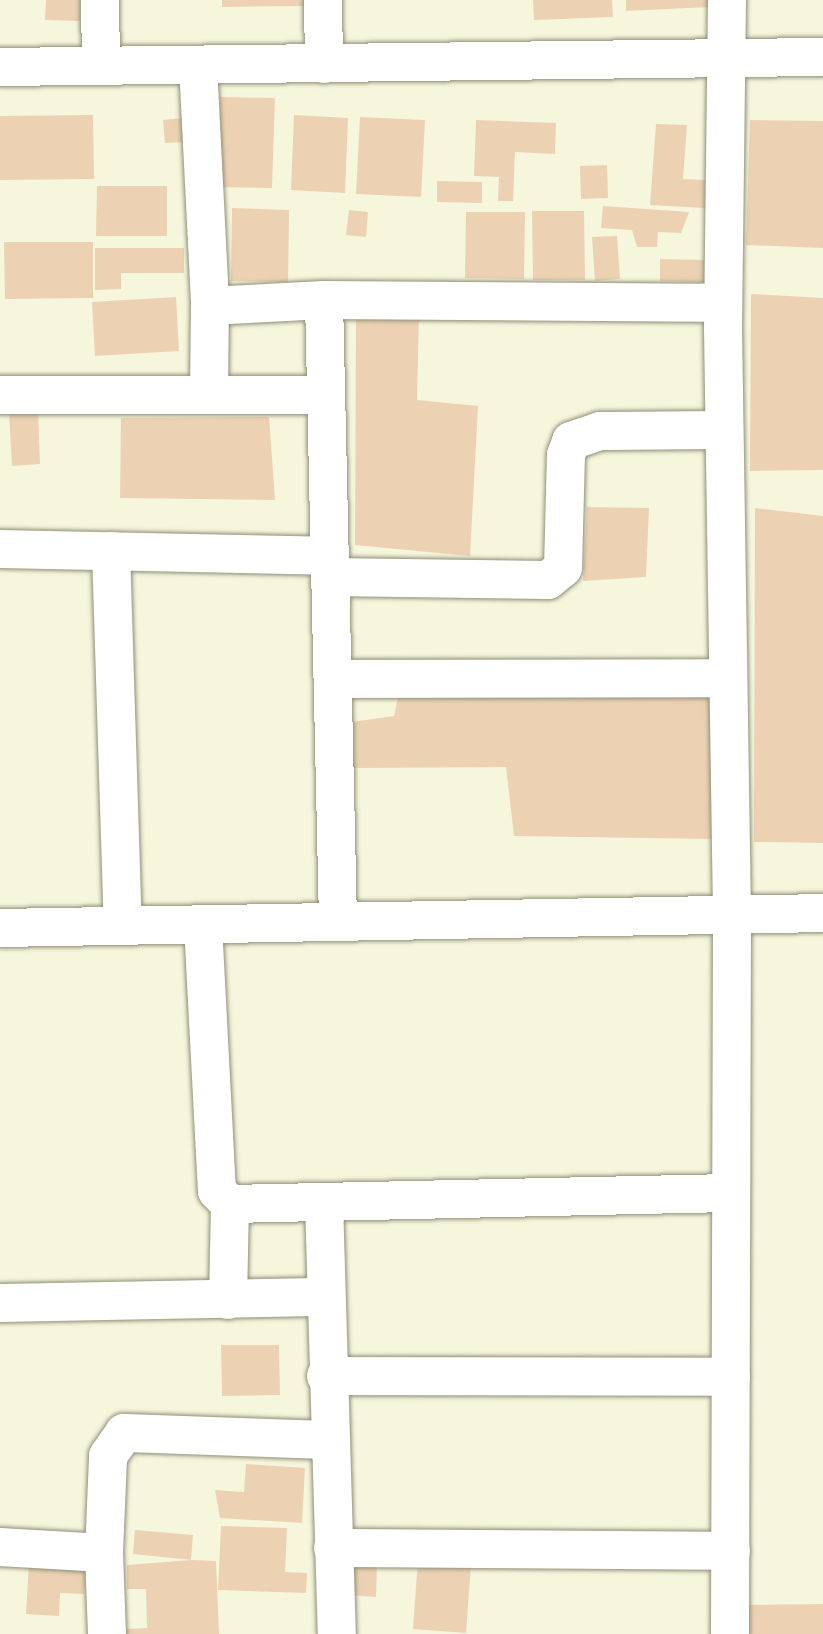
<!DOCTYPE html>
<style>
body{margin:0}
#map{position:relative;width:823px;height:1634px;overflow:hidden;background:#f6f6dd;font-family:Mulish,sans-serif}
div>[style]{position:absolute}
.building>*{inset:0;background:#ecd2b3}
.roads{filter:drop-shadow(0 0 2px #8f8f78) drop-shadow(0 0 2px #8f8f78)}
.street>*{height:38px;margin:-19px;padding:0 19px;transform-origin:19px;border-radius:19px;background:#fff}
span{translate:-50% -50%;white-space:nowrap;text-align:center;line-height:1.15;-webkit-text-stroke:8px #fff;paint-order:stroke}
</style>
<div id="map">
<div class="building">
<div style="clip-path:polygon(46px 0,80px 0,80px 21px,45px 20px)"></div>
<div style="clip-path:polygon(222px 0,307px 0,307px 6px,222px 7px)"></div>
<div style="clip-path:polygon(533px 0,612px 0,613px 17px,534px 20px)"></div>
<div style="clip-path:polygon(626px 0,709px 0,709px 7px,626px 11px)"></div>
<div style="clip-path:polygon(220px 97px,275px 98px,272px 188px,217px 187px)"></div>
<div style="clip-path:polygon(93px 115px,94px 179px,0 180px,0 116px)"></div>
<div style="clip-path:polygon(294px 115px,348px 118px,345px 193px,291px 190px)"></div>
<div style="clip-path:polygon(360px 117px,425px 120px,421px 197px,356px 194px)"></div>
<div style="clip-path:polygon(183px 118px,185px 142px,165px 143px,163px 120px)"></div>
<div style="clip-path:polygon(476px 120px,556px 123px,555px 154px,515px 152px,513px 201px,498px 201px,499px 177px,474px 176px)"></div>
<div style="clip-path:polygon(750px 120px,823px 121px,823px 248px,746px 245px)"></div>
<div style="clip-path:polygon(656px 124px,687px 125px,683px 179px,707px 180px,705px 208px,650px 205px)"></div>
<div style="clip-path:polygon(607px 165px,608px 198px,581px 199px,580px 166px)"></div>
<div style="clip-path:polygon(437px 181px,482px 182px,482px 203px,437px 202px)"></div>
<div style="clip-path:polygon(97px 186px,167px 186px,167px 236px,96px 236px)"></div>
<div style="clip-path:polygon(603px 206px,689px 212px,681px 233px,658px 232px,657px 247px,637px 247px,632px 230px,601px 228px)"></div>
<div style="clip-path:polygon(232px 208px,289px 210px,288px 282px,231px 281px)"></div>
<div style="clip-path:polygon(349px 210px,368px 212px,366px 237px,346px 235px)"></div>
<div style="clip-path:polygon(532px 211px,584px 211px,585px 280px,533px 280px)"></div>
<div style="clip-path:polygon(466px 212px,525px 212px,524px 279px,465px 278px)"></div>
<div style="clip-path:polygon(617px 236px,620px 279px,595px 281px,592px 237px)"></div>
<div style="clip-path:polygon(4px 242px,93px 242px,93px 298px,5px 299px)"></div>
<div style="clip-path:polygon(95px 248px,184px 248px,184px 273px,121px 273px,121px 289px,95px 290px)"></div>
<div style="clip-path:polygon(660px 259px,704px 260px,704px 282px,660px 281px)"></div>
<div style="clip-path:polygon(751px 294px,823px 298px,823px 470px,750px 471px)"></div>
<div style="clip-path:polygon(176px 297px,179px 351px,95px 356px,92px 302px)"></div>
<div style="clip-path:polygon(356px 314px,419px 316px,417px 400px,478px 406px,470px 556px,355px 545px)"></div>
<div style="clip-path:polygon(38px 411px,40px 464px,12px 466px,9px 413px)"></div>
<div style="clip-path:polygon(269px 417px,275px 500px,120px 498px,121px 418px)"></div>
<div style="clip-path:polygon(587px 507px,649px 508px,646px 577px,583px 581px)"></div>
<div style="clip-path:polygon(755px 508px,823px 516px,823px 843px,754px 842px)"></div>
<div style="clip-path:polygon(399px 693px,710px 695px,712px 839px,514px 836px,506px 767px,354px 768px,352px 722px,394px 716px)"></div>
<div style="clip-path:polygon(221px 1345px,279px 1345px,280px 1395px,222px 1396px)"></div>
<div style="clip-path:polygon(246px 1464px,305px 1468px,302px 1523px,220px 1518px,215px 1490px,244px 1492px)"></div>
<div style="clip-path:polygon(221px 1526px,287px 1528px,285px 1572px,307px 1573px,306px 1593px,218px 1590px)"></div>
<div style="clip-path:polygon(135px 1530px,193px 1535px,191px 1560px,216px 1561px,219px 1634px,125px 1634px,126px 1629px,147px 1628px,146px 1589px,127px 1589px,127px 1565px,191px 1560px,133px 1554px)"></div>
<div style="clip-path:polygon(419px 1546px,472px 1550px,466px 1633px,413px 1629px)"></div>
<div style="clip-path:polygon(350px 1560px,377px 1562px,376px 1597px,348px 1595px)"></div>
<div style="clip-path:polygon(29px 1562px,86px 1565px,84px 1594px,60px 1593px,59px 1616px,26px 1614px)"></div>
<div style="clip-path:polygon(823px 1604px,823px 1634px,746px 1634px,745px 1605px)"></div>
</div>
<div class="roads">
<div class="street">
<div style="left:100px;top:0;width:66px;rotate:89.1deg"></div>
<div style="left:323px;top:0;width:64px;rotate:89.1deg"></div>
<div style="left:727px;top:0;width:328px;rotate:90.7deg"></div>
<div style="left:723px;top:328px;width:587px;rotate:89.12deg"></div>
<div style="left:732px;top:915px;width:719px;rotate:90.16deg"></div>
<div style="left:198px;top:65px;width:241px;rotate:87.1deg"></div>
<div style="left:210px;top:306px;width:114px;rotate:-3deg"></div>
<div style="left:324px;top:300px;width:399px;rotate:0.4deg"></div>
<div style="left:0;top:67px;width:823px;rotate:-0.7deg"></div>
<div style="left:324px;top:300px;width:622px;rotate:88.71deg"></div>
<div style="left:0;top:395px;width:326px"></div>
<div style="left:209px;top:395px;width:89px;rotate:-89.4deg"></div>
<div style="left:0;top:549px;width:330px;rotate:1.2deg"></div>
<div style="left:111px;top:551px;width:375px;rotate:88.2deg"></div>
<div style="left:330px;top:577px;width:218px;rotate:0.8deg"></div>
<div style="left:548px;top:580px;width:19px;rotate:-39deg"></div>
<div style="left:563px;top:568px;width:113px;rotate:-88.5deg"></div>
<div style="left:566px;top:455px;width:15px;rotate:-70deg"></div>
<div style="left:571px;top:441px;width:31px;rotate:-19deg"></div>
<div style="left:600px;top:431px;width:124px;rotate:-0.5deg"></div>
<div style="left:333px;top:679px;width:395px;rotate:-0.1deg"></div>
<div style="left:203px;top:925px;width:266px;rotate:87deg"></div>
<div style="left:217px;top:1191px;width:18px;rotate:45deg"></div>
<div style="left:230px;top:1204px;width:501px;rotate:-1.26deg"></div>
<div style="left:0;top:928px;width:823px;rotate:-1.04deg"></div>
<div style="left:324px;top:1202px;width:432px;rotate:88.3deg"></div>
<div style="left:228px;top:1300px;width:96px;rotate:-88.8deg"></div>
<div style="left:0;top:1303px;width:324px;rotate:-1.1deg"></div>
<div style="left:326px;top:1376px;width:405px;rotate:0.1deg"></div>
<div style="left:0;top:1547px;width:104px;rotate:3.3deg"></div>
<div style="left:104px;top:1553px;width:81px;rotate:87.9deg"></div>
<div style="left:333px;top:1548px;width:398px;rotate:0.4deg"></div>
<div style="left:104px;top:1553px;width:97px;rotate:-87.6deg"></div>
<div style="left:108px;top:1456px;width:28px;rotate:-55deg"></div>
<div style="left:124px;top:1433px;width:204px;rotate:2deg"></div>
</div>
</div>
</div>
